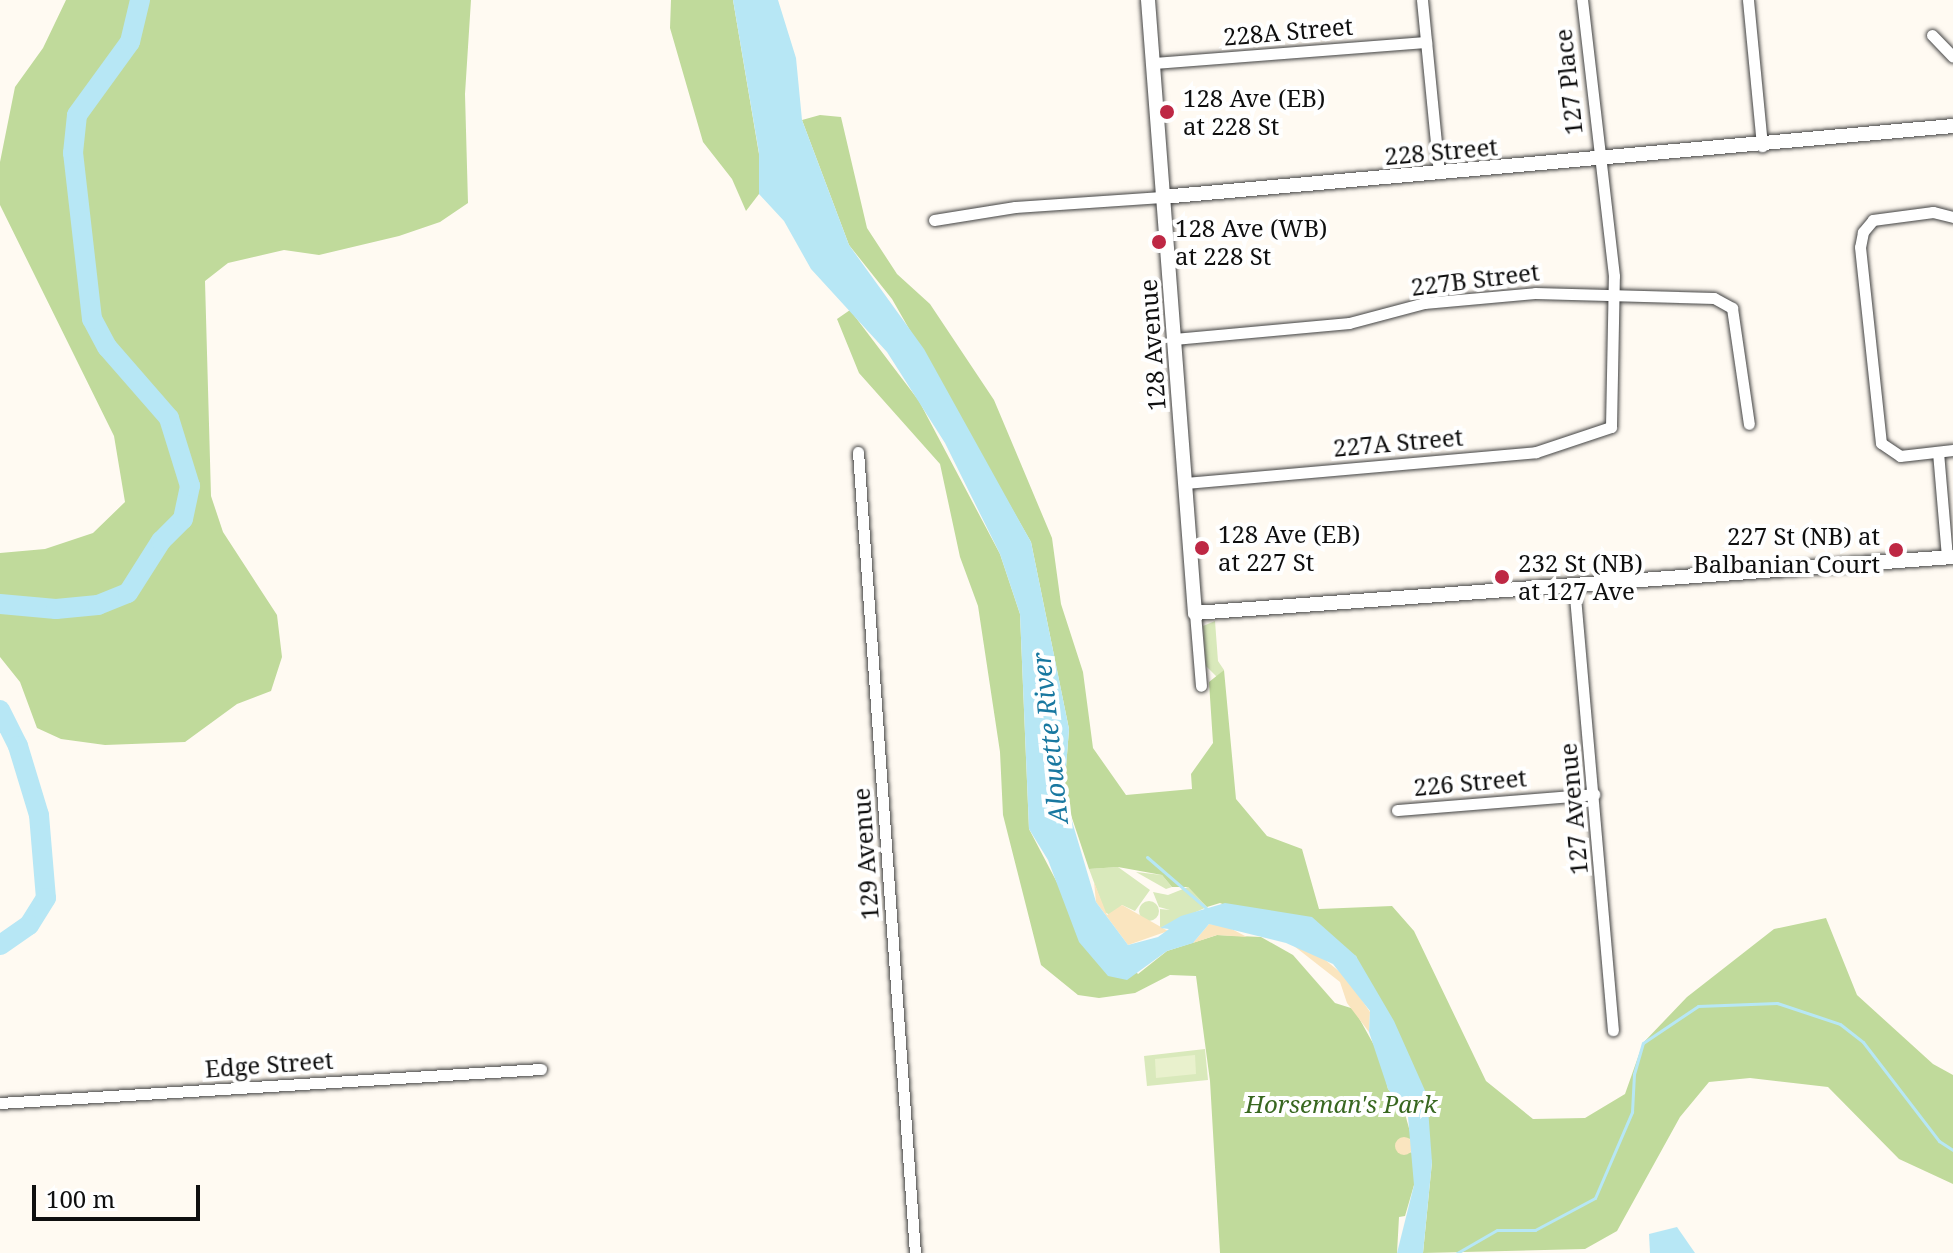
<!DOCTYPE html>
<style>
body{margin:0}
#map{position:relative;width:1953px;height:1253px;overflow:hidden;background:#fffaf2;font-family:"Noto Serif",serif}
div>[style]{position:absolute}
.green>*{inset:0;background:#d9e9bb}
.round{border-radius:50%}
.forest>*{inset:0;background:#c0da9b}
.sand>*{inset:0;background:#fae5bf}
.pitch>*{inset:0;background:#e9f1cd}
.water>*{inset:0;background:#b7e7f5}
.stream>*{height:3px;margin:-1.5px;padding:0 1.5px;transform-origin:1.5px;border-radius:1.5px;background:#b7e7f5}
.river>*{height:20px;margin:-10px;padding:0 10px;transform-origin:10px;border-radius:10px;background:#b7e7f5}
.roads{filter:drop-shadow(0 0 2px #424242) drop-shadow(0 0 2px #424242)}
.minor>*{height:11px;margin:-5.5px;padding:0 5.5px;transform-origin:5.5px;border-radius:5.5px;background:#fff}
.tertiary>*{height:14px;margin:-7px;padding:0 7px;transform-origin:7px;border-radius:7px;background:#fff}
.dots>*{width:22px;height:22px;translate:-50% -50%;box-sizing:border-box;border:4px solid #fff;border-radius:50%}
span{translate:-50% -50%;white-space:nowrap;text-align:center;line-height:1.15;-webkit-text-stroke:8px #fff;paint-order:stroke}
.street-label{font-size:24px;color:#0f0f0f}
.poi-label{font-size:24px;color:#0f0f0f}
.left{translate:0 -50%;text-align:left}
.right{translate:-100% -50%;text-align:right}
.park-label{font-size:24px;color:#386720;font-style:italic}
.water-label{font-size:26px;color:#1978a0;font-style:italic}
.scale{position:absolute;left:32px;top:1185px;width:168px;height:36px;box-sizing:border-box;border:4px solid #0f0f0f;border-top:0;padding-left:10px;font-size:24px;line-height:28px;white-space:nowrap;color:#0f0f0f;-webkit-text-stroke:6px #fff;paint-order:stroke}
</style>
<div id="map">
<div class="green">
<div style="clip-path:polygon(1215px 621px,1218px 661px,1224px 670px,1217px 677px,1206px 666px,1203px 626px)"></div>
<div style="clip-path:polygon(1118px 867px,1150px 890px,1135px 911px,1122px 905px,1111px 916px,1105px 912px,1089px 869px)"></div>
<div style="clip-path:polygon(1136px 872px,1162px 875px,1172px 887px,1166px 889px)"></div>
<div style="clip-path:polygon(1188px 887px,1207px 907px,1160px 928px,1160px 909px,1170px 910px,1159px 907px,1153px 892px,1168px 895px)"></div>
<div class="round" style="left:1139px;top:901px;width:20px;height:20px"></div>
<div style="clip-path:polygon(1205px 1049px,1208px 1080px,1147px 1086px,1144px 1056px)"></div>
</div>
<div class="forest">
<div style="clip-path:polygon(66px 0,471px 0,465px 94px,468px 203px,440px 222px,399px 236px,319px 255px,284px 250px,228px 263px,205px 281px,211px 496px,223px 532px,277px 615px,282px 657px,271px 691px,237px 704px,185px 742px,105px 745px,61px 739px,37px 728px,20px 682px,0 657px,0 553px,45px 549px,93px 533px,125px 502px,114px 436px,0 205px,0 162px,15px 87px,43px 48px)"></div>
<div style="clip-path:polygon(671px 0,733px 0,759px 154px,759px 194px,746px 211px,732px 179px,703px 142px,670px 28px)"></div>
<div style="clip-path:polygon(820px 115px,841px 117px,867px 228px,897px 274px,930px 304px,994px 400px,1052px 538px,1061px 604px,1083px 672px,1093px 748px,1126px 795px,1192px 789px,1191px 774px,1213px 743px,1209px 682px,1224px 670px,1236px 799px,1267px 836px,1302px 849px,1319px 909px,1392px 906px,1414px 931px,1486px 1081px,1533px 1119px,1585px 1118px,1625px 1094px,1643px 1043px,1687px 997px,1774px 929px,1826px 918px,1857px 995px,1933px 1064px,1953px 1075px,1953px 1184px,1899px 1159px,1828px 1087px,1750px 1078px,1709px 1082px,1680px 1117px,1617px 1231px,1585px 1249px,1423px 1253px,1432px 1162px,1356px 956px,1220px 903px,1207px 907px,1188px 887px,1172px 887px,1162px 875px,1118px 867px,1089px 869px,1064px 794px,1069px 729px,1031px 542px,892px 299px,849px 245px,802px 120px)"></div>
<div style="clip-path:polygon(850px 310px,919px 401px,1000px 554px,1020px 614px,1029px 829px,1062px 892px,1138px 974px,1167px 951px,1217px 935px,1261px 937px,1293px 955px,1335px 1003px,1354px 1009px,1380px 1056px,1388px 1089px,1402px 1103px,1412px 1139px,1400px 1138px,1397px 1150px,1414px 1153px,1414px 1185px,1405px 1216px,1399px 1217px,1397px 1253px,1220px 1253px,1210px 1081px,1196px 976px,1170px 975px,1135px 993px,1099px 998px,1078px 995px,1041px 965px,1003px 815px,1000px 752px,978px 606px,960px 557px,940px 464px,859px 373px,837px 319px)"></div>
</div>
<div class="sand">
<div style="clip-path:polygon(1094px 882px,1107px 915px,1122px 905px,1168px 931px,1128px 945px,1096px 902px)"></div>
<div style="clip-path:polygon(1209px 924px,1226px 926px,1247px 937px,1217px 935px,1193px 943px)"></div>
<div style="clip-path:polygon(1294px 946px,1318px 954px,1346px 977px,1370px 1012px,1369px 1032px,1347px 1003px,1340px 982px)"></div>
<div class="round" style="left:1395px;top:1137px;width:18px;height:18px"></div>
</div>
<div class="pitch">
<div style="clip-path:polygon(1195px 1055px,1196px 1074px,1156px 1078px,1155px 1059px)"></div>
</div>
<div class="water">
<div style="clip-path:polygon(733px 0,778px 0,796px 58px,802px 120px,849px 245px,924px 349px,1031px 542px,1069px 729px,1064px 794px,1096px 902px,1128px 945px,1158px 937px,1169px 929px,1160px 928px,1181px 916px,1225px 903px,1312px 917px,1356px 956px,1394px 1021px,1427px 1095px,1432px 1162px,1423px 1253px,1397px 1253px,1414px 1185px,1408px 1117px,1388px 1089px,1369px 1032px,1370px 1011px,1333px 964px,1286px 943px,1209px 924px,1193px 943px,1167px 951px,1127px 980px,1108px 976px,1079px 942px,1048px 860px,1029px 829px,1020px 614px,1000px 554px,945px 443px,887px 352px,811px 269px,784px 221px,759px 194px,759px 153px)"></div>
<div style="clip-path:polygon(1677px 1227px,1695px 1253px,1650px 1253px,1649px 1234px)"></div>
</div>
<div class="stream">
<div style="left:1147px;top:857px;width:79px;rotate:40.9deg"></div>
<div style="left:1457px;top:1253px;width:46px;rotate:-29.9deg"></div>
<div style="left:1497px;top:1230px;width:38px"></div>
<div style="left:1535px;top:1230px;width:68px;rotate:-28.1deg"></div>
<div style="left:1595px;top:1198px;width:94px;rotate:-66.7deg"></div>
<div style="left:1632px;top:1112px;width:38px;rotate:-87deg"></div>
<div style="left:1634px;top:1074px;width:32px;rotate:-74deg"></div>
<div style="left:1643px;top:1043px;width:66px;rotate:-33.9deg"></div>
<div style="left:1698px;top:1006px;width:79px;rotate:-2.2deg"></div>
<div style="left:1777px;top:1003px;width:66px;rotate:18.4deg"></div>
<div style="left:1840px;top:1024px;width:29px;rotate:38deg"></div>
<div style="left:1863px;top:1042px;width:125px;rotate:52.5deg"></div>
<div style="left:1939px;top:1141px;width:17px;rotate:33deg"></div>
</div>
<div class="river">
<div style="left:0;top:604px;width:56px;rotate:5.1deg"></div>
<div style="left:56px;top:609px;width:42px;rotate:-5.4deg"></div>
<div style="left:98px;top:605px;width:32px;rotate:-22deg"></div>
<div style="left:128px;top:593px;width:62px;rotate:-57.6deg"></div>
<div style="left:161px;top:541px;width:31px;rotate:-45deg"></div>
<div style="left:183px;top:519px;width:34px;rotate:-78deg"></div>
<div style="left:190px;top:486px;width:71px;rotate:-107.2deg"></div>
<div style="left:169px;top:418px;width:94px;rotate:-131.1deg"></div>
<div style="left:107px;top:347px;width:32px;rotate:-118deg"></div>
<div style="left:92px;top:319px;width:167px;rotate:-96.5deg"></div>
<div style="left:73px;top:153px;width:38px;rotate:-84deg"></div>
<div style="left:77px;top:115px;width:90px;rotate:-54deg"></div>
<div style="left:130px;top:42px;width:43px;rotate:-76.6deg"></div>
<div style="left:0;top:710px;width:40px;rotate:63.4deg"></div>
<div style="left:18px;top:746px;width:72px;rotate:73.1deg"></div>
<div style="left:39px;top:815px;width:83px;rotate:85.2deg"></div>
<div style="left:46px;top:898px;width:32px;rotate:122deg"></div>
<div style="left:29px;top:925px;width:35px;rotate:145deg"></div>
</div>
<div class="roads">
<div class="minor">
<div style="left:1422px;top:0;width:174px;rotate:84.4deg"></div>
<div style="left:1748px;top:0;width:147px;rotate:84.5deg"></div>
<div style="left:1932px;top:35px;width:30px;rotate:46deg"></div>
<div style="left:1153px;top:63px;width:274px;rotate:-4.4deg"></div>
<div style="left:1953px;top:217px;width:21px;rotate:-166deg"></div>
<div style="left:1933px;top:212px;width:61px;rotate:172.4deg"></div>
<div style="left:1873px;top:220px;width:16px;rotate:130deg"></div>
<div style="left:1863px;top:232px;width:15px;rotate:101deg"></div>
<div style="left:1860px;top:247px;width:197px;rotate:83.9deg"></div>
<div style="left:1881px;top:443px;width:23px;rotate:34deg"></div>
<div style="left:1900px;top:456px;width:53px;rotate:-6.5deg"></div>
<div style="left:934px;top:220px;width:82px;rotate:-9.1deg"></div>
<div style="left:1015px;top:207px;width:147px;rotate:-3.9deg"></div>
<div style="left:1174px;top:339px;width:176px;rotate:-5.2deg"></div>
<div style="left:1349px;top:323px;width:78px;rotate:-14.9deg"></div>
<div style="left:1424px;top:303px;width:111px;rotate:-5.1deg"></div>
<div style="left:1535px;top:293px;width:179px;rotate:1.6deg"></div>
<div style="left:1714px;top:298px;width:21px;rotate:29deg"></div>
<div style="left:1732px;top:308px;width:117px;rotate:81.7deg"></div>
<div style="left:858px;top:452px;width:803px;rotate:85.93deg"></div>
<div style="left:1938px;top:452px;width:105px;rotate:85.1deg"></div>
<div style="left:1185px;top:483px;width:352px;rotate:-5deg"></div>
<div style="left:1536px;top:452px;width:79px;rotate:-18.4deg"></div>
<div style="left:1611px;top:427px;width:151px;rotate:-88.9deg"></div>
<div style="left:1614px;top:276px;width:278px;rotate:-96.6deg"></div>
<div style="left:1574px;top:585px;width:447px;rotate:85deg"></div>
<div style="left:1195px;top:613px;width:73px;rotate:85.3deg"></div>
<div style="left:1397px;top:810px;width:198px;rotate:-4.6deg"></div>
<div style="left:0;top:1103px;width:542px;rotate:-3.6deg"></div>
</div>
<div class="tertiary">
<div style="left:1148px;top:0;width:615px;rotate:85.62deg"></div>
<div style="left:1195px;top:613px;width:760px;rotate:-4.23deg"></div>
<div style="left:1162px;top:197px;width:794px;rotate:-5.13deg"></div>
</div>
</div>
<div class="dots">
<div style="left:1167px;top:112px;background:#be2844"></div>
<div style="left:1159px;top:242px;background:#be2844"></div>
<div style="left:1202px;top:548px;background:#be2844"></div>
<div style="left:1896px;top:550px;background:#be2844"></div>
<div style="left:1502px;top:577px;background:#be2844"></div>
</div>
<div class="street-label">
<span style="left:1288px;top:31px;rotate:-5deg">228A Street</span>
<span style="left:1568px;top:82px;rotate:-96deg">127 Place</span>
<span style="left:1441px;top:151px;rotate:-5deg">228 Street</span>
<span style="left:1475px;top:279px;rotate:-7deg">227B Street</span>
<span style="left:1152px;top:345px;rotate:-94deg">128 Avenue</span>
<span style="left:1398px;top:442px;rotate:-5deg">227A Street</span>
<span style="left:1470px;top:782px;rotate:-5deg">226 Street</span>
<span style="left:1573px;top:809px;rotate:-95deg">127 Avenue</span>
<span style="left:865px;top:854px;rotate:-94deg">129 Avenue</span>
<span style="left:269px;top:1064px;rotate:-4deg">Edge Street</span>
</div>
<div class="poi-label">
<span class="left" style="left:1183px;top:112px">128 Ave (EB)<br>at 228 St</span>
<span class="left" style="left:1175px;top:242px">128 Ave (WB)<br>at 228 St</span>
<span class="left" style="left:1218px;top:548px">128 Ave (EB)<br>at 227 St</span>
<span class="right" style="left:1880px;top:550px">227 St (NB) at<br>Balbanian Court</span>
<span class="left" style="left:1518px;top:577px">232 St (NB)<br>at 127 Ave</span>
</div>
<div class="park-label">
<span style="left:1341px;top:1104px">Horseman's Park</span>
</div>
<div class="water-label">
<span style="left:1050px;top:738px;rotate:-96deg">Alouette River</span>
</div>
<div class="scale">100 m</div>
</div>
